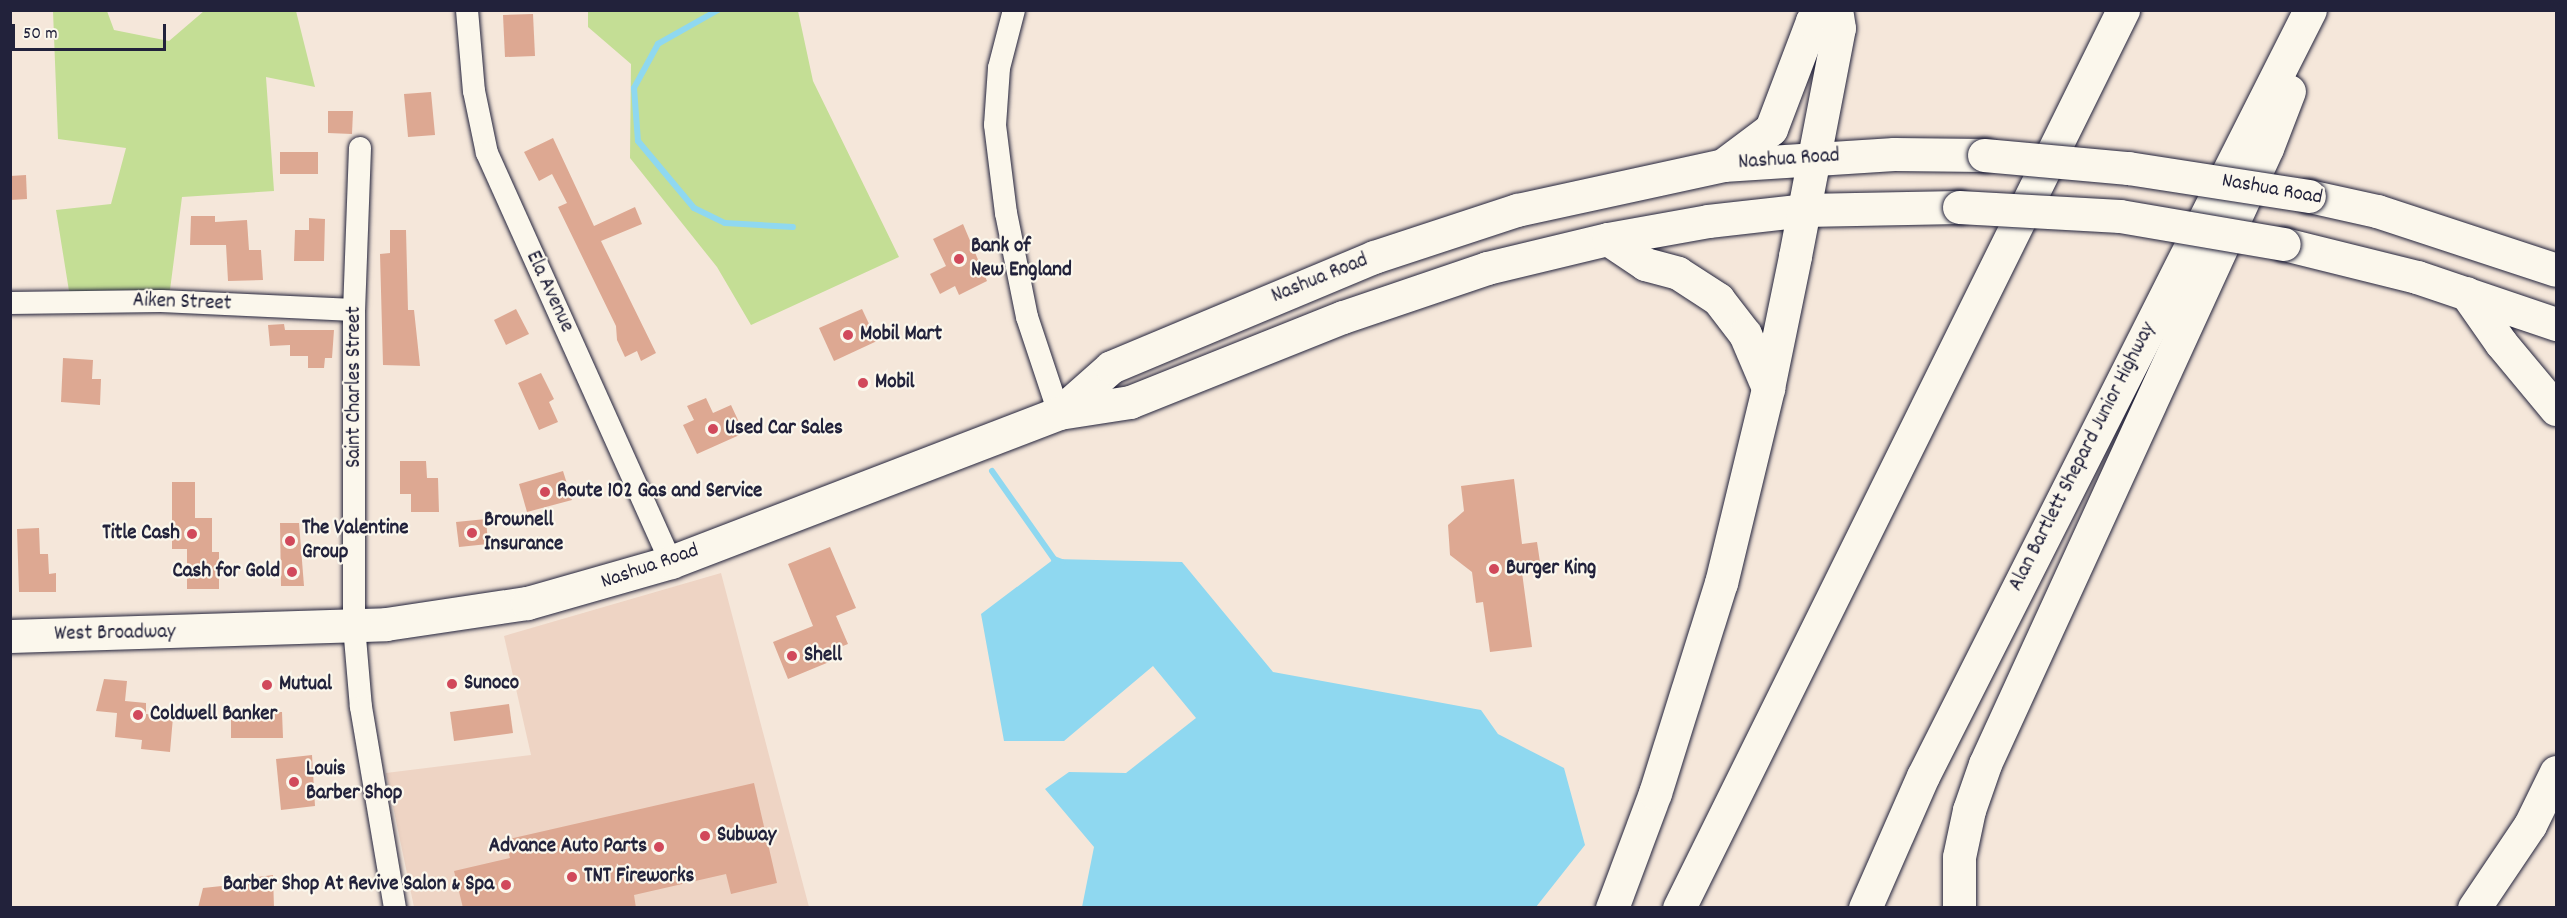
<!DOCTYPE html>
<style>
body{margin:0}
#map{position:relative;width:2567px;height:918px;overflow:hidden;background:#f5e7da;font-family:Dekko,sans-serif}
div>[style]{position:absolute}
.built>*{inset:0;background:#eed4c4}
.green>*{inset:0;background:#c4de95}
.water>*{inset:0;background:#8fd8f0}
.stream>*{height:6px;margin:-3px;padding:0 3px;transform-origin:3px;border-radius:3px;background:#8fd8f0}
.building>*{inset:0;background:#dda892}
.roads{filter:drop-shadow(0 0 2px #22223b) drop-shadow(0 0 2px #22223b)}
.street>*{height:22px;margin:-11px;padding:0 11px;transform-origin:11px;border-radius:11px;background:#fbf7ec}
.primary>*{height:33px;margin:-16.5px;padding:0 16.5px;transform-origin:16.5px;border-radius:16.5px;background:#fbf7ec}
.highway>*{height:33px;margin:-16.5px;padding:0 16.5px;transform-origin:16.5px;border-radius:16.5px;background:#fbf7ec}
.bridges{filter:drop-shadow(0 0 2px #22223b) drop-shadow(0 0 2px #22223b)}
.primary-bridge>*{height:33px;margin:-16.5px;padding:0 16.5px;transform-origin:16.5px;border-radius:16.5px;background:#fbf7ec}
.dots>*{width:16px;height:16px;translate:-50% -50%;box-sizing:border-box;border:3px solid #fbf7ec;border-radius:50%}
span{translate:-50% -50%;white-space:nowrap;text-align:center;line-height:1.15;-webkit-text-stroke:4.5px #fbf7ec;paint-order:stroke}
.street-label{font-size:21px;color:#22223b}
.poi-label{font-size:21px;color:#22223b;font-weight:700}
.left{translate:0 -50%;text-align:left}
.right{translate:-100% -50%;text-align:right}
.frame{position:absolute;inset:0;border:12px solid #22223b;pointer-events:none}
.scale{position:absolute;left:12px;top:24px;width:154px;height:27px;box-sizing:border-box;border:3px solid #22223b;border-top:0;padding-left:8px;font-size:18px;line-height:21px;white-space:nowrap;color:#22223b;-webkit-text-stroke:4px #fbf7ec;paint-order:stroke}
</style>
<div id="map">
<div class="built">
<div style="clip-path:polygon(721px 573px,809px 907px,414px 907px,386px 773px,531px 755px,504px 636px)"></div>
</div>
<div class="green">
<div style="clip-path:polygon(53px 11px,107px 11px,114px 30px,169px 41px,204px 11px,296px 11px,315px 87px,266px 77px,274px 191px,182px 197px,170px 290px,69px 291px,56px 210px,111px 204px,126px 148px,58px 139px)"></div>
<div style="clip-path:polygon(588px 11px,798px 11px,813px 81px,899px 257px,751px 325px,717px 267px,630px 158px,631px 64px,588px 27px)"></div>
</div>
<div class="water">
<div style="clip-path:polygon(1054px 559px,1182px 562px,1273px 672px,1481px 710px,1498px 734px,1564px 768px,1585px 845px,1536px 907px,1082px 907px,1094px 847px,1045px 789px,1069px 772px,1126px 773px,1196px 718px,1153px 666px,1064px 741px,1004px 741px,981px 614px)"></div>
</div>
<div class="stream">
<div style="left:718px;top:10px;width:69px;rotate:150.5deg"></div>
<div style="left:658px;top:44px;width:50px;rotate:118.6deg"></div>
<div style="left:634px;top:88px;width:53px;rotate:85.7deg"></div>
<div style="left:638px;top:141px;width:87px;rotate:50.1deg"></div>
<div style="left:694px;top:208px;width:34px;rotate:26deg"></div>
<div style="left:725px;top:223px;width:68px;rotate:3.4deg"></div>
<div style="left:992px;top:471px;width:108px;rotate:54.8deg"></div>
<div style="left:1054px;top:559px;width:9px;rotate:21deg"></div>
</div>
<div class="building">
<div style="clip-path:polygon(533px 14px,535px 56px,505px 57px,503px 15px)"></div>
<div style="clip-path:polygon(431px 92px,435px 135px,408px 137px,404px 94px)"></div>
<div style="clip-path:polygon(328px 111px,353px 111px,352px 134px,328px 133px)"></div>
<div style="clip-path:polygon(553px 138px,594px 226px,635px 207px,642px 224px,601px 241px,656px 353px,641px 361px,637px 351px,625px 357px,617px 340px,616px 326px,558px 207px,567px 203px,552px 174px,539px 181px,524px 152px)"></div>
<div style="clip-path:polygon(280px 152px,318px 152px,318px 174px,280px 174px)"></div>
<div style="clip-path:polygon(26px 175px,27px 199px,10px 200px,10px 176px)"></div>
<div style="clip-path:polygon(191px 216px,215px 216px,215px 222px,247px 220px,249px 250px,261px 250px,263px 280px,228px 281px,226px 245px,190px 245px)"></div>
<div style="clip-path:polygon(309px 218px,325px 219px,324px 261px,294px 261px,295px 230px,309px 230px)"></div>
<div style="clip-path:polygon(963px 224px,987px 281px,959px 295px,955px 286px,940px 294px,930px 274px,946px 266px,933px 239px)"></div>
<div style="clip-path:polygon(390px 230px,406px 230px,408px 310px,414px 310px,420px 366px,383px 365px,380px 254px,390px 253px)"></div>
<div style="clip-path:polygon(516px 309px,529px 334px,506px 345px,494px 320px)"></div>
<div style="clip-path:polygon(862px 309px,877px 341px,834px 361px,819px 328px)"></div>
<div style="clip-path:polygon(284px 324px,285px 330px,334px 330px,332px 358px,325px 358px,324px 368px,308px 368px,308px 356px,290px 356px,290px 345px,270px 346px,268px 325px)"></div>
<div style="clip-path:polygon(63px 358px,93px 360px,92px 379px,101px 379px,100px 405px,61px 402px)"></div>
<div style="clip-path:polygon(541px 373px,554px 399px,549px 402px,558px 422px,539px 430px,518px 383px)"></div>
<div style="clip-path:polygon(706px 398px,713px 413px,731px 405px,744px 433px,697px 454px,683px 425px,694px 420px,687px 406px)"></div>
<div style="clip-path:polygon(400px 461px,426px 461px,427px 478px,438px 478px,439px 512px,411px 512px,411px 494px,400px 494px)"></div>
<div style="clip-path:polygon(563px 471px,572px 500px,527px 512px,519px 484px)"></div>
<div style="clip-path:polygon(1514px 479px,1522px 544px,1537px 542px,1540px 562px,1521px 565px,1532px 647px,1490px 652px,1483px 602px,1476px 603px,1472px 572px,1450px 555px,1448px 525px,1464px 511px,1461px 486px)"></div>
<div style="clip-path:polygon(172px 482px,195px 482px,195px 518px,212px 518px,212px 552px,219px 552px,219px 589px,187px 589px,187px 549px,172px 549px)"></div>
<div style="clip-path:polygon(486px 519px,488px 544px,459px 547px,456px 522px)"></div>
<div style="clip-path:polygon(280px 523px,299px 523px,304px 586px,281px 586px)"></div>
<div style="clip-path:polygon(39px 528px,40px 554px,48px 554px,49px 574px,56px 573px,56px 592px,19px 592px,17px 529px)"></div>
<div style="clip-path:polygon(830px 547px,856px 608px,836px 616px,848px 644px,830px 651px,834px 660px,788px 679px,773px 642px,813px 626px,788px 564px)"></div>
<div style="clip-path:polygon(104px 679px,127px 681px,125px 701px,146px 703px,146px 714px,173px 717px,170px 752px,141px 749px,142px 740px,115px 737px,117px 713px,96px 711px)"></div>
<div style="clip-path:polygon(509px 704px,513px 733px,454px 741px,450px 712px)"></div>
<div style="clip-path:polygon(231px 712px,282px 712px,283px 738px,231px 738px)"></div>
<div style="clip-path:polygon(312px 755px,315px 806px,281px 810px,276px 759px)"></div>
<div style="clip-path:polygon(754px 783px,777px 883px,731px 894px,726px 874px,634px 895px,636px 908px,463px 908px,454px 871px,510px 858px,505px 840px)"></div>
<div style="clip-path:polygon(273px 875px,274px 908px,198px 908px,203px 888px,250px 883px,249px 878px)"></div>
</div>
<div class="roads">
<div class="street">
<div style="left:467px;top:10px;width:81px;rotate:85.1deg"></div>
<div style="left:474px;top:91px;width:63px;rotate:78.2deg"></div>
<div style="left:487px;top:153px;width:448px;rotate:65.8deg"></div>
<div style="left:1014px;top:10px;width:60px;rotate:104.5deg"></div>
<div style="left:999px;top:68px;width:57px;rotate:94deg"></div>
<div style="left:995px;top:125px;width:89px;rotate:82.9deg"></div>
<div style="left:1006px;top:213px;width:106px;rotate:78.6deg"></div>
<div style="left:1027px;top:317px;width:101px;rotate:71.6deg"></div>
<div style="left:360px;top:148px;width:162px;rotate:92.1deg"></div>
<div style="left:354px;top:310px;width:316px;rotate:90deg"></div>
<div style="left:354px;top:626px;width:81px;rotate:85.1deg"></div>
<div style="left:361px;top:707px;width:204px;rotate:80.4deg"></div>
<div style="left:10px;top:303px;width:151px;rotate:-0.8deg"></div>
<div style="left:161px;top:301px;width:193px;rotate:2.7deg"></div>
</div>
<div class="primary">
<div style="left:2309px;top:196px;width:70px;rotate:12.4deg"></div>
<div style="left:2377px;top:211px;width:188px;rotate:18.2deg"></div>
<div style="left:2284px;top:244px;width:137px;rotate:13.9deg"></div>
<div style="left:2417px;top:277px;width:147px;rotate:18.7deg"></div>
<div style="left:1059px;top:413px;width:69px;rotate:-41.5deg"></div>
<div style="left:1111px;top:367px;width:285px;rotate:-22.7deg"></div>
<div style="left:1374px;top:257px;width:151px;rotate:-18.2deg"></div>
<div style="left:1517px;top:210px;width:211px;rotate:-12.3deg"></div>
<div style="left:1723px;top:165px;width:171px;rotate:-3.7deg"></div>
<div style="left:1894px;top:154px;width:90px;rotate:0.6deg"></div>
<div style="left:10px;top:636px;width:376px;rotate:-1.8deg"></div>
<div style="left:386px;top:624px;width:143px;rotate:-8.5deg"></div>
<div style="left:527px;top:603px;width:150px;rotate:-15.9deg"></div>
<div style="left:671px;top:562px;width:416px;rotate:-21deg"></div>
<div style="left:1059px;top:413px;width:72px;rotate:-8.8deg"></div>
<div style="left:1130px;top:402px;width:229px;rotate:-21.8deg"></div>
<div style="left:1343px;top:317px;width:152px;rotate:-18.8deg"></div>
<div style="left:1487px;top:268px;width:124px;rotate:-13.5deg"></div>
<div style="left:1608px;top:239px;width:102px;rotate:-10.2deg"></div>
<div style="left:1708px;top:221px;width:97px;rotate:-6.5deg"></div>
<div style="left:1804px;top:210px;width:155px;rotate:-1.1deg"></div>
</div>
<div class="highway">
<div style="left:1723px;top:165px;width:60px;rotate:-36.9deg"></div>
<div style="left:1771px;top:129px;width:116px;rotate:-69.2deg"></div>
<div style="left:1812px;top:21px;width:14px;rotate:-54deg"></div>
<div style="left:1608px;top:239px;width:45px;rotate:34deg"></div>
<div style="left:1645px;top:264px;width:34px;rotate:15deg"></div>
<div style="left:1678px;top:273px;width:48px;rotate:33deg"></div>
<div style="left:1718px;top:299px;width:44px;rotate:52.4deg"></div>
<div style="left:1745px;top:334px;width:59px;rotate:66.9deg"></div>
<div style="left:2466px;top:293px;width:61px;rotate:55deg"></div>
<div style="left:2501px;top:343px;width:86px;rotate:50.2deg"></div>
<div style="left:1612px;top:908px;width:123px;rotate:-69.5deg"></div>
<div style="left:1655px;top:793px;width:220px;rotate:-72.6deg"></div>
<div style="left:1721px;top:583px;width:201px;rotate:-76.4deg"></div>
<div style="left:1768px;top:388px;width:135px;rotate:-78.4deg"></div>
<div style="left:1795px;top:256px;width:232px;rotate:-79.1deg"></div>
<div style="left:1839px;top:28px;width:18px;rotate:-99deg"></div>
<div style="left:1679px;top:908px;width:1002px;rotate:-63.69deg"></div>
<div style="left:1865px;top:908px;width:144px;rotate:-66.3deg"></div>
<div style="left:1923px;top:776px;width:858px;rotate:-63.2deg"></div>
<div style="left:1959px;top:908px;width:51px;rotate:-90deg"></div>
<div style="left:1959px;top:857px;width:48px;rotate:-78deg"></div>
<div style="left:1969px;top:810px;width:49px;rotate:-70.8deg"></div>
<div style="left:1985px;top:764px;width:677px;rotate:-65.4deg"></div>
<div style="left:2267px;top:148px;width:61px;rotate:-68.9deg"></div>
<div style="left:2474px;top:908px;width:100px;rotate:-56deg"></div>
<div style="left:2530px;top:825px;width:59px;rotate:-63.9deg"></div>
</div>
</div>
<div class="bridges">
<div class="primary-bridge">
<div style="left:1984px;top:155px;width:145px;rotate:5.2deg"></div>
<div style="left:2128px;top:168px;width:183px;rotate:8.8deg"></div>
<div style="left:1959px;top:207px;width:161px;rotate:3.2deg"></div>
<div style="left:2120px;top:216px;width:166px;rotate:9.7deg"></div>
</div>
</div>
<div class="dots">
<div style="left:959px;top:259px;background:#d1495b"></div>
<div style="left:848px;top:335px;background:#d1495b"></div>
<div style="left:863px;top:383px;background:#d1495b"></div>
<div style="left:713px;top:429px;background:#d1495b"></div>
<div style="left:545px;top:492px;background:#d1495b"></div>
<div style="left:472px;top:533px;background:#d1495b"></div>
<div style="left:192px;top:534px;background:#d1495b"></div>
<div style="left:290px;top:541px;background:#d1495b"></div>
<div style="left:1494px;top:569px;background:#d1495b"></div>
<div style="left:292px;top:572px;background:#d1495b"></div>
<div style="left:792px;top:656px;background:#d1495b"></div>
<div style="left:452px;top:684px;background:#d1495b"></div>
<div style="left:267px;top:685px;background:#d1495b"></div>
<div style="left:138px;top:715px;background:#d1495b"></div>
<div style="left:294px;top:782px;background:#d1495b"></div>
<div style="left:705px;top:836px;background:#d1495b"></div>
<div style="left:659px;top:847px;background:#d1495b"></div>
<div style="left:572px;top:877px;background:#d1495b"></div>
<div style="left:506px;top:885px;background:#d1495b"></div>
</div>
<div class="street-label">
<span style="left:1789px;top:160px;rotate:-4deg">Nashua Road</span>
<span style="left:2272px;top:190px;rotate:10deg">Nashua Road</span>
<span style="left:1320px;top:279px;rotate:-22deg">Nashua Road</span>
<span style="left:549px;top:292px;rotate:65deg">Ela Avenue</span>
<span style="left:182px;top:303px;rotate:2deg">Aiken Street</span>
<span style="left:355px;top:387px;rotate:-90deg">Saint Charles Street</span>
<span style="left:2083px;top:457px;rotate:-63deg">Alan Bartlett Shepard Junior Highway</span>
<span style="left:650px;top:567px;rotate:-19deg">Nashua Road</span>
<span style="left:115px;top:634px;rotate:-1deg">West Broadway</span>
</div>
<div class="poi-label">
<span class="left" style="left:971px;top:259px">Bank of<br>New England</span>
<span class="left" style="left:860px;top:335px">Mobil Mart</span>
<span class="left" style="left:875px;top:383px">Mobil</span>
<span class="left" style="left:725px;top:429px">Used Car Sales</span>
<span class="left" style="left:557px;top:492px">Route 102 Gas and Service</span>
<span class="left" style="left:484px;top:533px">Brownell<br>Insurance</span>
<span class="left" style="left:302px;top:541px">The Valentine<br>Group</span>
<span class="right" style="left:180px;top:534px">Title Cash</span>
<span class="left" style="left:1506px;top:569px">Burger King</span>
<span class="right" style="left:280px;top:572px">Cash for Gold</span>
<span class="left" style="left:804px;top:656px">Shell</span>
<span class="left" style="left:464px;top:684px">Sunoco</span>
<span class="left" style="left:279px;top:685px">Mutual</span>
<span class="left" style="left:150px;top:715px">Coldwell Banker</span>
<span class="left" style="left:306px;top:782px">Louis<br>Barber Shop</span>
<span class="left" style="left:717px;top:836px">Subway</span>
<span class="right" style="left:647px;top:847px">Advance Auto Parts</span>
<span class="left" style="left:584px;top:877px">TNT Fireworks</span>
<span class="right" style="left:494px;top:885px">Barber Shop At Revive Salon &amp; Spa</span>
</div>
<div class="frame"></div>
<div class="scale">50 m</div>
</div>
